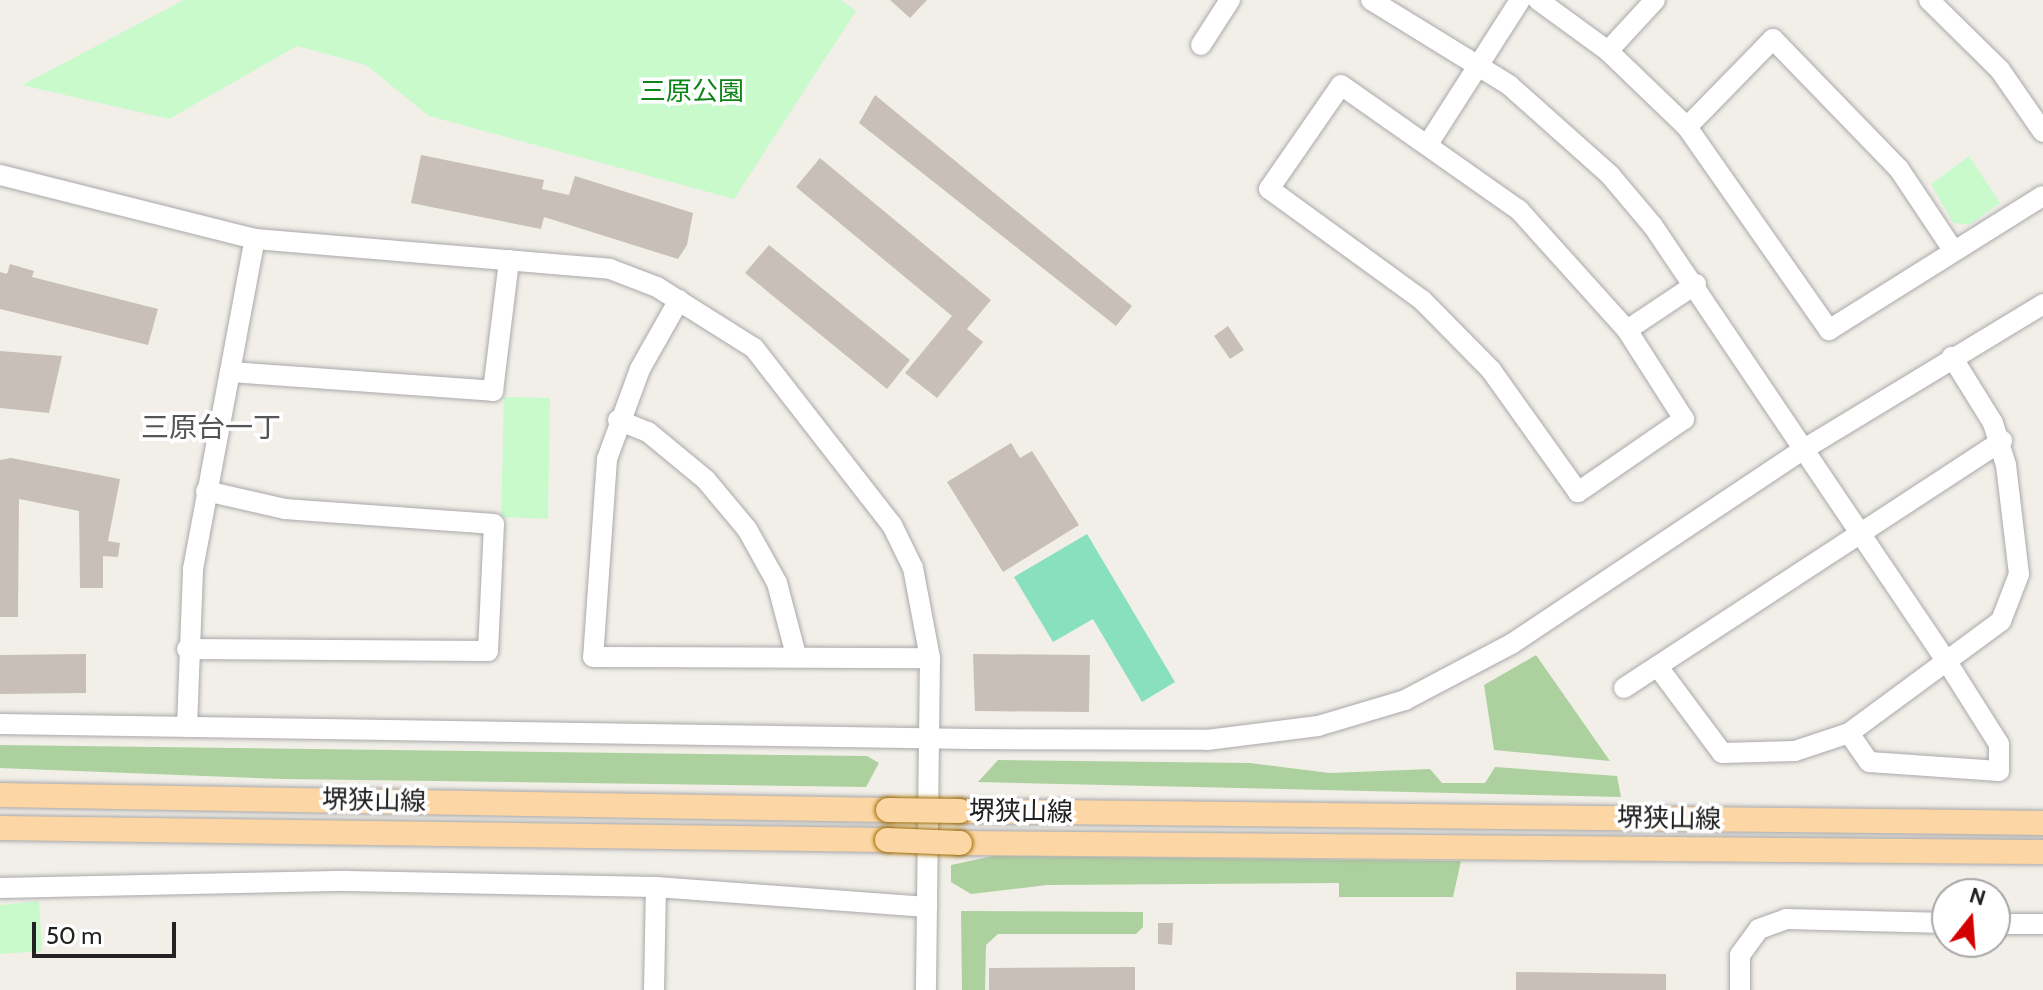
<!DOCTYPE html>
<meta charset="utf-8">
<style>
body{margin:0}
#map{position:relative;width:2043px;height:990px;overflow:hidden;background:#f2efe9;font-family:Cabin,"Noto Sans JP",sans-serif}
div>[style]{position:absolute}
.forest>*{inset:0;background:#add19e}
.park>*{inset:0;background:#c8facc}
.pitch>*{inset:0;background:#88e0be}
.building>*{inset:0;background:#c7bfb8}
.roads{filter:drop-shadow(0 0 2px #a9a9a9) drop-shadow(0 0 2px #a9a9a9)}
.minor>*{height:20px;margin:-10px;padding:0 10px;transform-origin:10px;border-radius:10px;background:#fff}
.major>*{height:24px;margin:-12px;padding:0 12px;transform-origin:12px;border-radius:12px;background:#fcd6a4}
.bridges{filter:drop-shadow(0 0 2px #a06b00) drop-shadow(0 0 2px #a06b00)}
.major-bridge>*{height:24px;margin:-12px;padding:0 12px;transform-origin:12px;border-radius:12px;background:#fcd6a4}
span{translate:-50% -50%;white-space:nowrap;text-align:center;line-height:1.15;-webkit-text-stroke:7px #fff;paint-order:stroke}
.park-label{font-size:26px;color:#0c8416}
.street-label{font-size:26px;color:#222}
.neighbourhood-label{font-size:28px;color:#555}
.north{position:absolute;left:1931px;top:878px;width:80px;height:80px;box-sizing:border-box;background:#fff;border:2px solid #a7a7a7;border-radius:50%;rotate:17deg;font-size:22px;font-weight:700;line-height:32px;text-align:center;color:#222}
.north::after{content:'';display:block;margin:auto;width:28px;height:36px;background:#d40000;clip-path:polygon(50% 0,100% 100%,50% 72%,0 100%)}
.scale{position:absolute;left:32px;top:922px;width:144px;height:36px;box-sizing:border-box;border:4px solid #222;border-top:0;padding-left:10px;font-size:24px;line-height:28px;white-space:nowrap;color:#222;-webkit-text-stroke:6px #fff;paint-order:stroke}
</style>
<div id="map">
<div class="forest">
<div style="clip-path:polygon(1536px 655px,1610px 761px,1494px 750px,1484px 685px)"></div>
<div style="clip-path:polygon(0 745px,867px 756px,879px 763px,866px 787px,282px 779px,0 768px)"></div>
<div style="clip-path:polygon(998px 760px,1250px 763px,1330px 773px,1430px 769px,1442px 783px,1485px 783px,1495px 767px,1617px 776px,1621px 797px,978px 782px)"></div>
<div style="clip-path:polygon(993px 856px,1461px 861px,1453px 897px,1339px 897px,1339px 883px,1047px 885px,971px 894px,951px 882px,951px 865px)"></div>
<div style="clip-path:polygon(961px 911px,1143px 912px,1143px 927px,1136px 934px,998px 934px,986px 945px,985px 990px,962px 990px)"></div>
</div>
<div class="park">
<div style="clip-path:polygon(184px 0,841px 0,856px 11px,734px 199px,429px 116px,366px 65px,297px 46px,169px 119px,22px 85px)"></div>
<div style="clip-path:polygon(1969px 156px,2000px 203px,1969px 225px,1953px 223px,1931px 184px)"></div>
<div style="clip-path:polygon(504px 397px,550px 398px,548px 519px,501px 517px)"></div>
<div style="clip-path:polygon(39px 901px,42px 951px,0 954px,0 905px)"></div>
</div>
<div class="pitch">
<div style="clip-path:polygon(1087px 534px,1175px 682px,1142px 702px,1093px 619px,1053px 642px,1014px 577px)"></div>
</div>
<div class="building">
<div style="clip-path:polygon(890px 0,927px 0,910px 18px)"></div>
<div style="clip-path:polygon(875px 95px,1132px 306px,1116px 326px,859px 123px)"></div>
<div style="clip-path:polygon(421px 155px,544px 180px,542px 189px,569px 195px,575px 176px,693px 213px,687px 245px,678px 259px,544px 217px,541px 229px,411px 203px)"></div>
<div style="clip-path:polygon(820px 158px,991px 300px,967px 329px,983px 342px,937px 398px,905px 373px,952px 316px,796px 187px)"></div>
<div style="clip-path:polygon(769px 245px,910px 360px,887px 389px,745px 273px)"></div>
<div style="clip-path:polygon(10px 264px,34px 271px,32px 277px,158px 309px,148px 345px,0 309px,0 272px,7px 274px)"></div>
<div style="clip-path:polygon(1228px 326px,1244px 350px,1230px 359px,1214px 336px)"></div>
<div style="clip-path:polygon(0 351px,62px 356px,49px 413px,0 408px)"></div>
<div style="clip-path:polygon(1011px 443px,1020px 458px,1032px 451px,1079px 525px,1003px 572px,947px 482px)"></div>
<div style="clip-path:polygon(11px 458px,120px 479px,108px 541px,120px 543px,118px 557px,103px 556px,103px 588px,80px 588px,79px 511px,19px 499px,18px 617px,0 617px,0 460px)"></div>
<div style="clip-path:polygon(86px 654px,86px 693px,0 694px,0 655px)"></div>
<div style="clip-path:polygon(973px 654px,1090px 655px,1089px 712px,975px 711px)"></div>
<div style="clip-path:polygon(1158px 923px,1173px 923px,1172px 945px,1158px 944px)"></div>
<div style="clip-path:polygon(1135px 967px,1135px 990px,989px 990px,989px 968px)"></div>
<div style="clip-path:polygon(1516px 972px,1666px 974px,1666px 990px,1516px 990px)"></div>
</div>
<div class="roads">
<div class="minor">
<div style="left:1371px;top:0;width:162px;rotate:31.6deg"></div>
<div style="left:1509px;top:85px;width:135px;rotate:41.7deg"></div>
<div style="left:1610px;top:175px;width:67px;rotate:49.9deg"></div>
<div style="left:1653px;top:226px;width:529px;rotate:56.01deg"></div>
<div style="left:1949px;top:665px;width:93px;rotate:57.7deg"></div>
<div style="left:1999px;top:744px;width:27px;rotate:90deg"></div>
<div style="left:1999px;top:771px;width:130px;rotate:-176deg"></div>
<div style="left:1869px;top:762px;width:35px;rotate:-125deg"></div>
<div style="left:1538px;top:0;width:87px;rotate:36.1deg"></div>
<div style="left:1608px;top:51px;width:110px;rotate:43.9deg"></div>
<div style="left:1687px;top:127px;width:248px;rotate:55deg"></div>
<div style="left:1829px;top:330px;width:252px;rotate:-32.1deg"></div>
<div style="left:1929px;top:0;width:100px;rotate:44.6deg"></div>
<div style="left:2000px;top:70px;width:75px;rotate:55.3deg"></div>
<div style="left:1201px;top:45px;width:54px;rotate:-57.2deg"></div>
<div style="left:1608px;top:51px;width:69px;rotate:-47.3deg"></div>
<div style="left:1341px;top:85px;width:218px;rotate:35.1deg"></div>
<div style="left:1519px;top:210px;width:161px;rotate:48deg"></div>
<div style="left:1627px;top:330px;width:106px;rotate:57.4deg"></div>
<div style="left:1684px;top:419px;width:129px;rotate:145.4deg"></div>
<div style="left:1578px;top:492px;width:150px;rotate:-125.5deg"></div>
<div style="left:1491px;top:370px;width:98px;rotate:-134.6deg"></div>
<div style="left:1422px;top:300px;width:189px;rotate:-144deg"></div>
<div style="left:1269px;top:189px;width:126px;rotate:-55.3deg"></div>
<div style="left:1687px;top:127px;width:123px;rotate:-45.7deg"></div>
<div style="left:1773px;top:39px;width:181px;rotate:45.9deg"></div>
<div style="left:1899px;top:169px;width:97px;rotate:56.3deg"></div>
<div style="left:1430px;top:141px;width:167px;rotate:-57.4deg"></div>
<div style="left:0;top:175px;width:263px;rotate:14.1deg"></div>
<div style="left:255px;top:239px;width:356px;rotate:4.8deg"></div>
<div style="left:610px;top:269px;width:50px;rotate:21deg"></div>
<div style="left:657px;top:287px;width:115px;rotate:32.2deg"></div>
<div style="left:754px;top:348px;width:224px;rotate:52.1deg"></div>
<div style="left:892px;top:525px;width:48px;rotate:64deg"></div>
<div style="left:913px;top:568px;width:92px;rotate:79.3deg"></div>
<div style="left:930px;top:658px;width:332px;rotate:90.7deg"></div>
<div style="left:679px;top:300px;width:79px;rotate:119.5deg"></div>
<div style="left:640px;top:369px;width:96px;rotate:110.1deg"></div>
<div style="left:607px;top:459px;width:198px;rotate:94deg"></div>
<div style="left:593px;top:657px;width:337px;rotate:0.2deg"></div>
<div style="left:1627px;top:330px;width:83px;rotate:-33.7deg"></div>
<div style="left:230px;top:372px;width:264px;rotate:4.1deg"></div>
<div style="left:493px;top:391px;width:132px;rotate:-83deg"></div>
<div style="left:618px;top:420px;width:32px;rotate:22deg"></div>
<div style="left:648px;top:432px;width:75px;rotate:39.6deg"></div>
<div style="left:706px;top:480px;width:64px;rotate:50.1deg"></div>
<div style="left:747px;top:529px;width:62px;rotate:60.9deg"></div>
<div style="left:777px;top:583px;width:74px;rotate:75.2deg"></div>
<div style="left:187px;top:649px;width:301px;rotate:0.4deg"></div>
<div style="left:488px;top:651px;width:127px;rotate:-87.3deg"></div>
<div style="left:494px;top:524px;width:210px;rotate:-175.9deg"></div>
<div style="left:285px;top:509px;width:81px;rotate:-167.2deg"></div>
<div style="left:1658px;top:667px;width:107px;rotate:53.3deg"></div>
<div style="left:1722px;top:753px;width:73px;rotate:-1.6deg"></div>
<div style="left:1795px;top:751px;width:57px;rotate:-18.4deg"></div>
<div style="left:1849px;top:733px;width:189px;rotate:-36.4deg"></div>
<div style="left:2001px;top:621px;width:50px;rotate:-69deg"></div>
<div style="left:2019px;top:574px;width:110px;rotate:-96.8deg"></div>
<div style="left:2006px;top:465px;width:44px;rotate:-107.2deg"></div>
<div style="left:1993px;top:423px;width:78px;rotate:-121.8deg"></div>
<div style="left:1624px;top:688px;width:452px;rotate:-33.2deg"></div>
<div style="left:0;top:724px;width:972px;rotate:0.88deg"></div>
<div style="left:972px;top:739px;width:235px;rotate:0.2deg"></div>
<div style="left:1207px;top:740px;width:112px;rotate:-7.2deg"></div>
<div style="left:1318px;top:726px;width:91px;rotate:-16.6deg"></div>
<div style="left:1405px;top:700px;width:122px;rotate:-27.8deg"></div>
<div style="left:1513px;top:643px;width:350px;rotate:-33.7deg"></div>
<div style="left:1804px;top:449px;width:280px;rotate:-31.2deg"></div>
<div style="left:187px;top:727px;width:158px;rotate:-87.8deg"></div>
<div style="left:193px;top:569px;width:336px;rotate:-79.4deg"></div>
<div style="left:0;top:888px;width:347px;rotate:-1.2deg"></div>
<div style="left:347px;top:881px;width:309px;rotate:1.1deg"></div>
<div style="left:656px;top:887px;width:272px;rotate:4.2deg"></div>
<div style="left:1995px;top:924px;width:48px"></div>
<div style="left:654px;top:990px;width:103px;rotate:-88.9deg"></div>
<div style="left:1740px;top:990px;width:35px;rotate:-90deg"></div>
<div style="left:1740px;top:955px;width:32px;rotate:-54deg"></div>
<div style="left:1759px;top:929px;width:29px;rotate:-20deg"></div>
<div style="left:1786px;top:919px;width:161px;rotate:1.4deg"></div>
</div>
<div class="major">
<div style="left:0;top:795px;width:888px;rotate:0.97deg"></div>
<div style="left:960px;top:811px;width:1083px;rotate:0.63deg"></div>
<div style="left:0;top:828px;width:887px;rotate:0.78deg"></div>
<div style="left:960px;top:843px;width:1083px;rotate:0.48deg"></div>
</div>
</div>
<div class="bridges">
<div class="major-bridge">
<div style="left:888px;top:810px;width:72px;rotate:0.8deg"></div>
<div style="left:887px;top:840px;width:73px;rotate:2.4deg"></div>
</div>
</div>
<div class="park-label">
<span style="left:692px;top:92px">三原公園</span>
</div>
<div class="street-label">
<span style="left:374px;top:801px;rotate:1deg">堺狭山線</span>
<span style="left:1021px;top:812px;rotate:1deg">堺狭山線</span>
<span style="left:1669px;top:819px;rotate:1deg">堺狭山線</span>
</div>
<div class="neighbourhood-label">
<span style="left:211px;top:427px">三原台一丁</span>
</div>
<div class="north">N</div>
<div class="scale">50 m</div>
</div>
